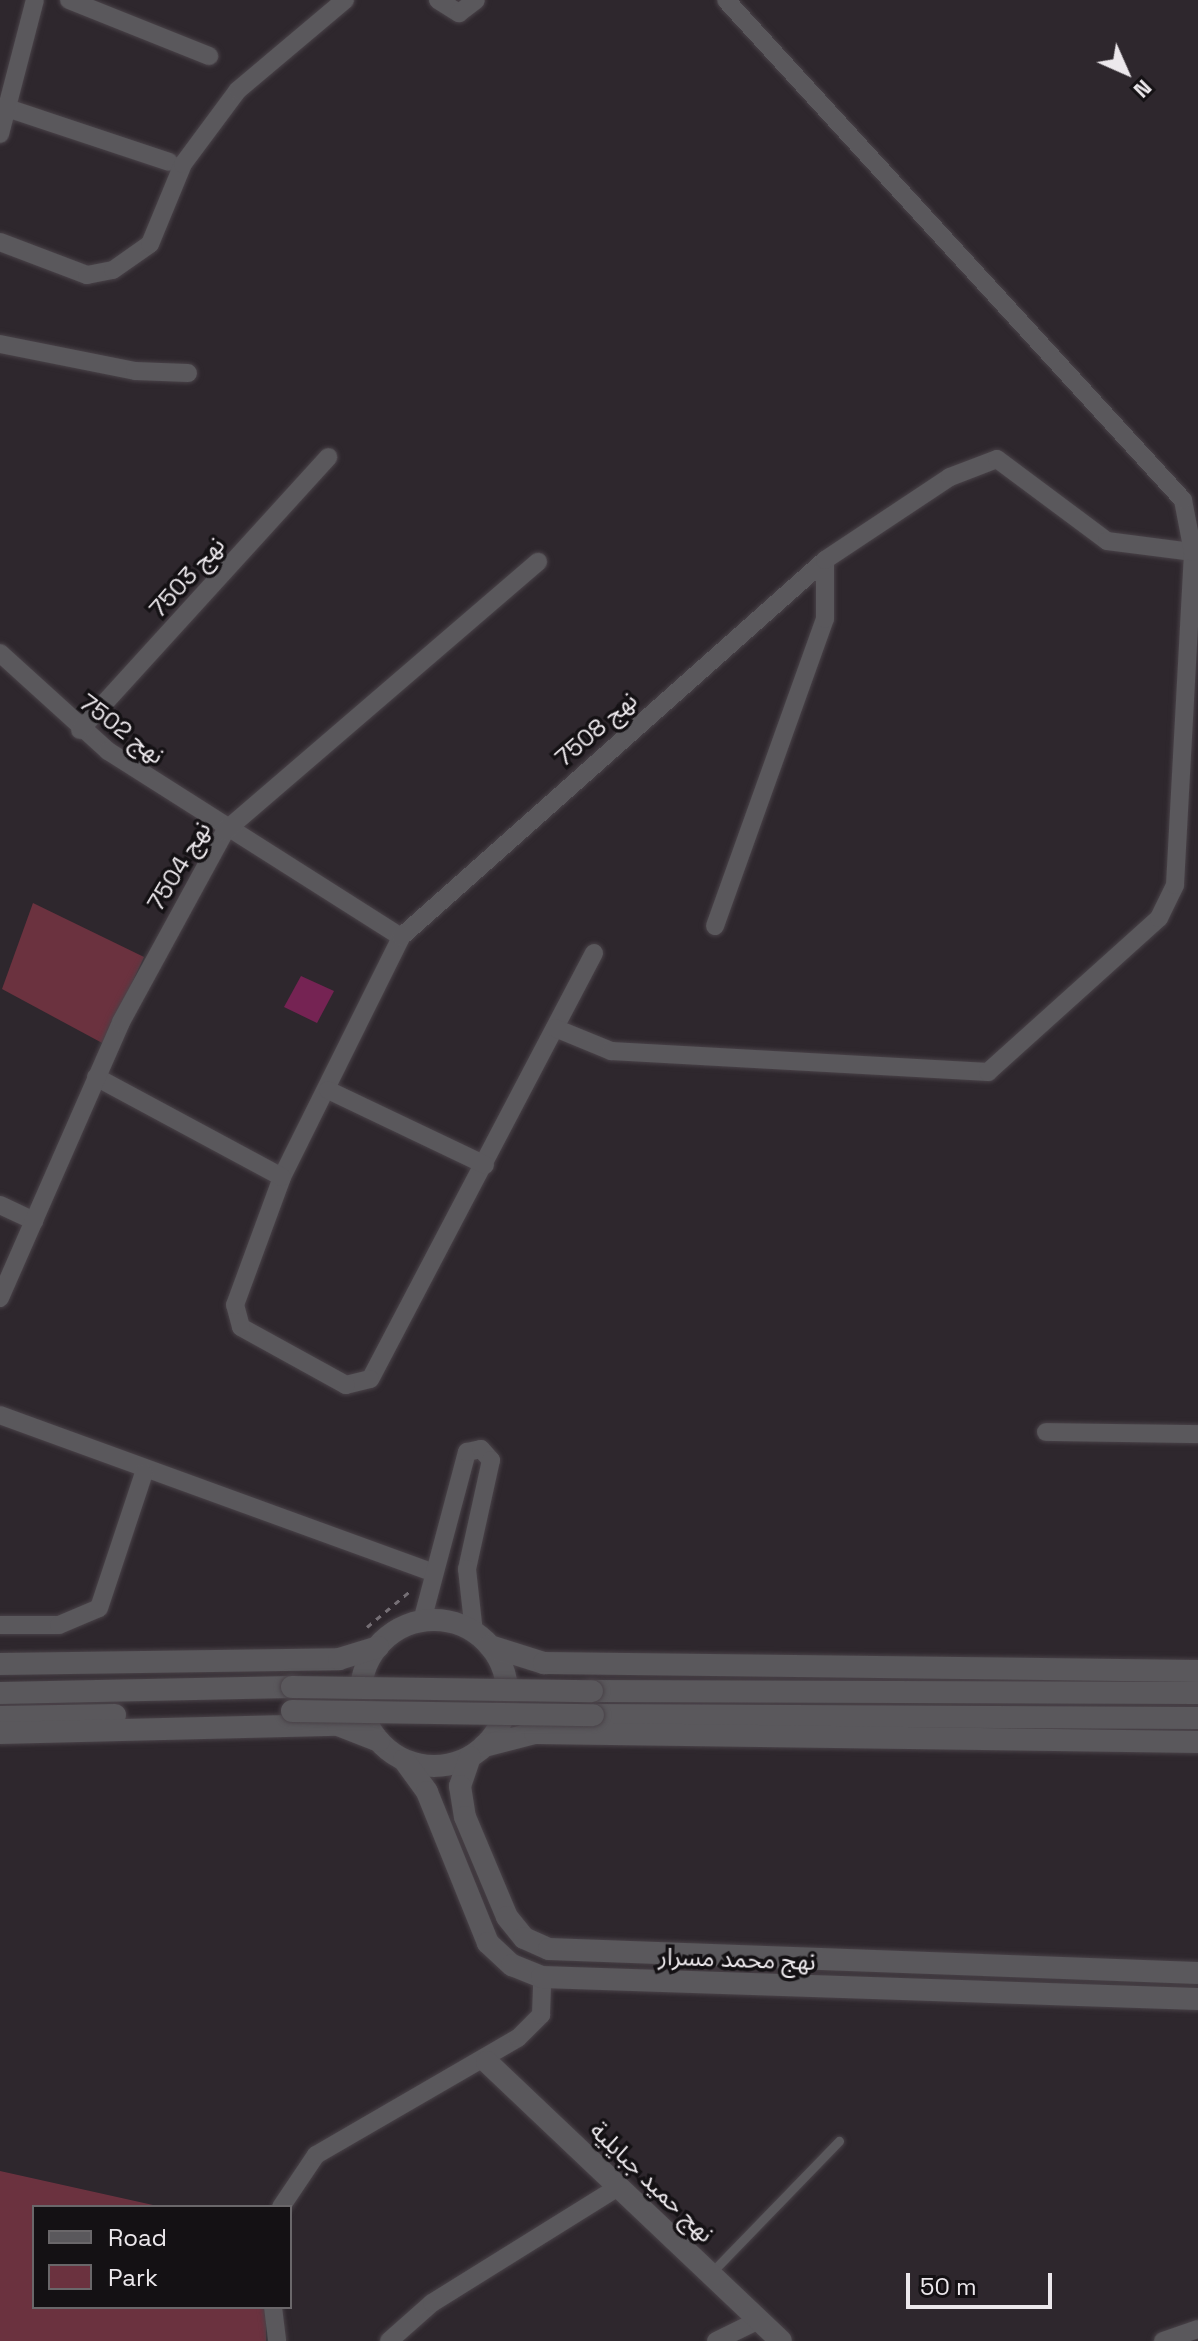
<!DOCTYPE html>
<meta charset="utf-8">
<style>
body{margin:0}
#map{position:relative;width:1198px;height:2341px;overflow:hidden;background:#2e272d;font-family:"Space Grotesk","Noto Sans Arabic",sans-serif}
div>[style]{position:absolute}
.green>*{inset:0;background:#6b323f}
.building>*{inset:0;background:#752353}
.path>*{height:3px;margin-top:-1.5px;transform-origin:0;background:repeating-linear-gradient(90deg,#756f75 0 6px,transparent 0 12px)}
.roads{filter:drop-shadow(0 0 2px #494248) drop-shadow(0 0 2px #494248)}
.service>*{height:9px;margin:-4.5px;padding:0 4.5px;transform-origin:4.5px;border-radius:4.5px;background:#5a585c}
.minor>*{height:18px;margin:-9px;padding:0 9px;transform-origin:9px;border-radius:9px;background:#5a585c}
.tertiary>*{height:22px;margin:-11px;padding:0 11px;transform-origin:11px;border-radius:11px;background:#5a585c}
.tertiary>.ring{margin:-11px;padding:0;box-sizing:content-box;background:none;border:22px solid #5a585c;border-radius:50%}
.bridges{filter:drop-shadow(0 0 2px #494248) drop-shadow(0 0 2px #494248)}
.tertiary-bridge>*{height:22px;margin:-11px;padding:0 11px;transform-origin:11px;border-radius:11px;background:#5a585c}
span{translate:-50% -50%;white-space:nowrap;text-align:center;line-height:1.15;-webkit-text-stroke:7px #141114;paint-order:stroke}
.street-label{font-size:24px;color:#ece8ec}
.legend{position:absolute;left:32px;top:2205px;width:260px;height:104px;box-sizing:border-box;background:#141114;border:2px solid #6a676a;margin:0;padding:10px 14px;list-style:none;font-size:24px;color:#ece8ec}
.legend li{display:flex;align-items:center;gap:16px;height:40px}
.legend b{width:40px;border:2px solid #6a676a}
.north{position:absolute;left:1086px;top:32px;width:80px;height:80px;-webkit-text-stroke:6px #141114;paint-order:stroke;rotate:135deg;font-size:22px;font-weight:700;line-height:32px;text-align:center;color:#ece8ec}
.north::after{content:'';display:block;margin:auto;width:28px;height:36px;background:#ece8ec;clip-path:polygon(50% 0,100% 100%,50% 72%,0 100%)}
.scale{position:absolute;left:906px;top:2273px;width:146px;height:36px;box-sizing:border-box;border:4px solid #ece8ec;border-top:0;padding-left:10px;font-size:24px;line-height:28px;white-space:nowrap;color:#ece8ec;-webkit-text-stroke:6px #141114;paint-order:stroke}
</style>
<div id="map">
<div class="green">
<div style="clip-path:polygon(33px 903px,144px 957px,104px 1044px,2px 989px)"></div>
<div style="clip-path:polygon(0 2171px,162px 2207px,34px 2207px,34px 2307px,266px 2307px,266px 2341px,0 2341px)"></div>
</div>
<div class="building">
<div style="clip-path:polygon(301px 976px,334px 991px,317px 1023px,284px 1007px)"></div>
</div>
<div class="path">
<div style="left:367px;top:1627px;width:56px;rotate:-39.9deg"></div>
</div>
<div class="roads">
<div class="service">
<div style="left:711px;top:2273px;width:184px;rotate:-45.9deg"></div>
</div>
<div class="minor">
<div style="left:69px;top:0;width:151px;rotate:21.8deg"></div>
<div style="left:438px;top:0;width:25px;rotate:32deg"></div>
<div style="left:459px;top:13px;width:21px;rotate:-37deg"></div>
<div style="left:4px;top:107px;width:174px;rotate:18.4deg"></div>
<div style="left:0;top:134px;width:138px;rotate:-75.4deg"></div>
<div style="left:0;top:242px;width:93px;rotate:20.8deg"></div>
<div style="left:87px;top:275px;width:26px;rotate:-11deg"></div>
<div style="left:113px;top:270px;width:45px;rotate:-35.1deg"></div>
<div style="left:150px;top:244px;width:87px;rotate:-67.6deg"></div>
<div style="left:183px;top:164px;width:92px;rotate:-53.4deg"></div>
<div style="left:238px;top:90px;width:140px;rotate:-40.1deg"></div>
<div style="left:0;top:344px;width:138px;rotate:11.3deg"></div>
<div style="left:135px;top:371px;width:53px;rotate:2.2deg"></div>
<div style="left:0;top:653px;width:146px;rotate:42.2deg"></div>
<div style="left:108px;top:751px;width:347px;rotate:32.4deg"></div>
<div style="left:80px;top:730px;width:369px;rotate:-47.7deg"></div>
<div style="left:715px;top:926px;width:326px;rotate:-70.3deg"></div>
<div style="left:825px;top:619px;width:59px;rotate:-90deg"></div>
<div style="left:594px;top:953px;width:481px;rotate:117.7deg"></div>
<div style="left:370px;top:1379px;width:25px;rotate:166deg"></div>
<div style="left:346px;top:1385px;width:120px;rotate:-151.1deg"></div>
<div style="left:241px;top:1327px;width:23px;rotate:-105deg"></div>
<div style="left:235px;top:1305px;width:136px;rotate:-69.8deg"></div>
<div style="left:282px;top:1177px;width:268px;rotate:-63.6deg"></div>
<div style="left:401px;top:937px;width:567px;rotate:-41.64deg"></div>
<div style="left:825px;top:560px;width:150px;rotate:-33.6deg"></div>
<div style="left:950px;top:477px;width:50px;rotate:-21deg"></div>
<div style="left:997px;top:459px;width:137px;rotate:36.7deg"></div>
<div style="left:1107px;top:541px;width:87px;rotate:7.3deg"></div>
<div style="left:555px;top:1028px;width:61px;rotate:22.3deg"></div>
<div style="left:611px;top:1051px;width:378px;rotate:3.2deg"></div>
<div style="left:988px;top:1072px;width:230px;rotate:-42deg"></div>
<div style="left:1159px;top:918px;width:37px;rotate:-64deg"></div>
<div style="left:1175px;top:885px;width:333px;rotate:-86.9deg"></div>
<div style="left:1193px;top:552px;width:53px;rotate:-100.9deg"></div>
<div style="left:1183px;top:500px;width:677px;rotate:-132.43deg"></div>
<div style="left:96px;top:1077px;width:211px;rotate:28.3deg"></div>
<div style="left:328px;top:1090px;width:174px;rotate:25.5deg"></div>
<div style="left:0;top:1205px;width:38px;rotate:25deg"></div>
<div style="left:0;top:1298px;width:301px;rotate:-66.3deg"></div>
<div style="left:121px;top:1022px;width:217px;rotate:-61.4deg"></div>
<div style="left:225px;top:831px;width:413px;rotate:-40.7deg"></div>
<div style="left:0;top:1415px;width:460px;rotate:20deg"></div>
<div style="left:1046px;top:1432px;width:152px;rotate:0.8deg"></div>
<div style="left:422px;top:1621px;width:175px;rotate:-75.1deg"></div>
<div style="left:467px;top:1452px;width:14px;rotate:-12deg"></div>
<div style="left:481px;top:1449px;width:15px;rotate:48deg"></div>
<div style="left:491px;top:1460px;width:112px;rotate:102.4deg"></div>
<div style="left:467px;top:1569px;width:63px;rotate:83.7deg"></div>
<div style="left:0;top:1625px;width:59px"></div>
<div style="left:59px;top:1625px;width:43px;rotate:-23deg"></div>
<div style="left:99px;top:1608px;width:142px;rotate:-71.6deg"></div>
<div style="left:281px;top:2207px;width:63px;rotate:-56.1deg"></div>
<div style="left:316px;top:2155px;width:233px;rotate:-30.1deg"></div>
<div style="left:518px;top:2038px;width:33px;rotate:-45deg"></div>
<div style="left:541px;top:2015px;width:38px;rotate:-88deg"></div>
<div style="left:273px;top:2307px;width:34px;rotate:83deg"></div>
<div style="left:389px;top:2341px;width:57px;rotate:-41.5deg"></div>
<div style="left:432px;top:2303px;width:221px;rotate:-31.9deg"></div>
<div style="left:716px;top:2341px;width:48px;rotate:-26deg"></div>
<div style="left:1163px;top:2341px;width:37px;rotate:-19deg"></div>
</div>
<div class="tertiary">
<div class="ring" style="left:361px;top:1620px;width:124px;height:124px"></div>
<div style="left:490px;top:1646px;width:57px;rotate:17.5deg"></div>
<div style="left:544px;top:1663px;width:654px;rotate:0.7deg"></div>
<div style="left:0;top:1664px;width:339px;rotate:-0.8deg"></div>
<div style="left:339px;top:1659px;width:41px;rotate:-17.1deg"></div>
<div style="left:592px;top:1691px;width:606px;rotate:0.19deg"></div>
<div style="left:0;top:1693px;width:292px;rotate:-1.2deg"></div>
<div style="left:593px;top:1715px;width:605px;rotate:0.28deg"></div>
<div style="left:0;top:1717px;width:115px;rotate:-1deg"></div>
<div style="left:0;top:1733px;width:338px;rotate:-1.4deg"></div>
<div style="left:338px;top:1725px;width:44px;rotate:21.3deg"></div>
<div style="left:484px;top:1746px;width:53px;rotate:-14.3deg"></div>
<div style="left:535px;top:1733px;width:663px;rotate:0.78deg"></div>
<div style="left:470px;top:1757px;width:31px;rotate:109deg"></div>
<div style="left:460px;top:1786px;width:31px;rotate:81deg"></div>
<div style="left:465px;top:1817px;width:108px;rotate:67.2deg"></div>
<div style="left:507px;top:1917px;width:27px;rotate:51deg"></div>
<div style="left:524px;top:1938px;width:27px;rotate:24deg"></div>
<div style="left:549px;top:1949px;width:649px;rotate:2.12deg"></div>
<div style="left:404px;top:1760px;width:39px;rotate:54deg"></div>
<div style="left:427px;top:1792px;width:163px;rotate:68deg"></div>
<div style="left:488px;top:1943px;width:33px;rotate:43deg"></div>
<div style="left:512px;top:1965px;width:32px;rotate:22deg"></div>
<div style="left:542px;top:1977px;width:656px;rotate:1.92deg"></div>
<div style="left:487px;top:2062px;width:405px;rotate:43.5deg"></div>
</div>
</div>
<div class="bridges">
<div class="tertiary-bridge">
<div style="left:292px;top:1687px;width:300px;rotate:0.8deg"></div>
<div style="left:292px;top:1711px;width:301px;rotate:0.8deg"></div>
</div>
</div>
<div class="street-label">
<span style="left:187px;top:577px;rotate:-48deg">نهج 7503</span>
<span style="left:122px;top:729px;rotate:37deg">نهج 7502</span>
<span style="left:596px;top:729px;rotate:-41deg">نهج 7508</span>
<span style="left:179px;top:866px;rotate:-59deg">نهج 7504</span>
<span style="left:737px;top:1959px;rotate:2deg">نهج محمد مسرار</span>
<span style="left:652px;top:2182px;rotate:44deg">نهج حميد جبايلية</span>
</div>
<ul class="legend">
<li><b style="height:10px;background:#5a585c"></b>Road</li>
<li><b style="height:22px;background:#6b323f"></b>Park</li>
</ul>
<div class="north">N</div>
<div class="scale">50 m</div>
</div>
